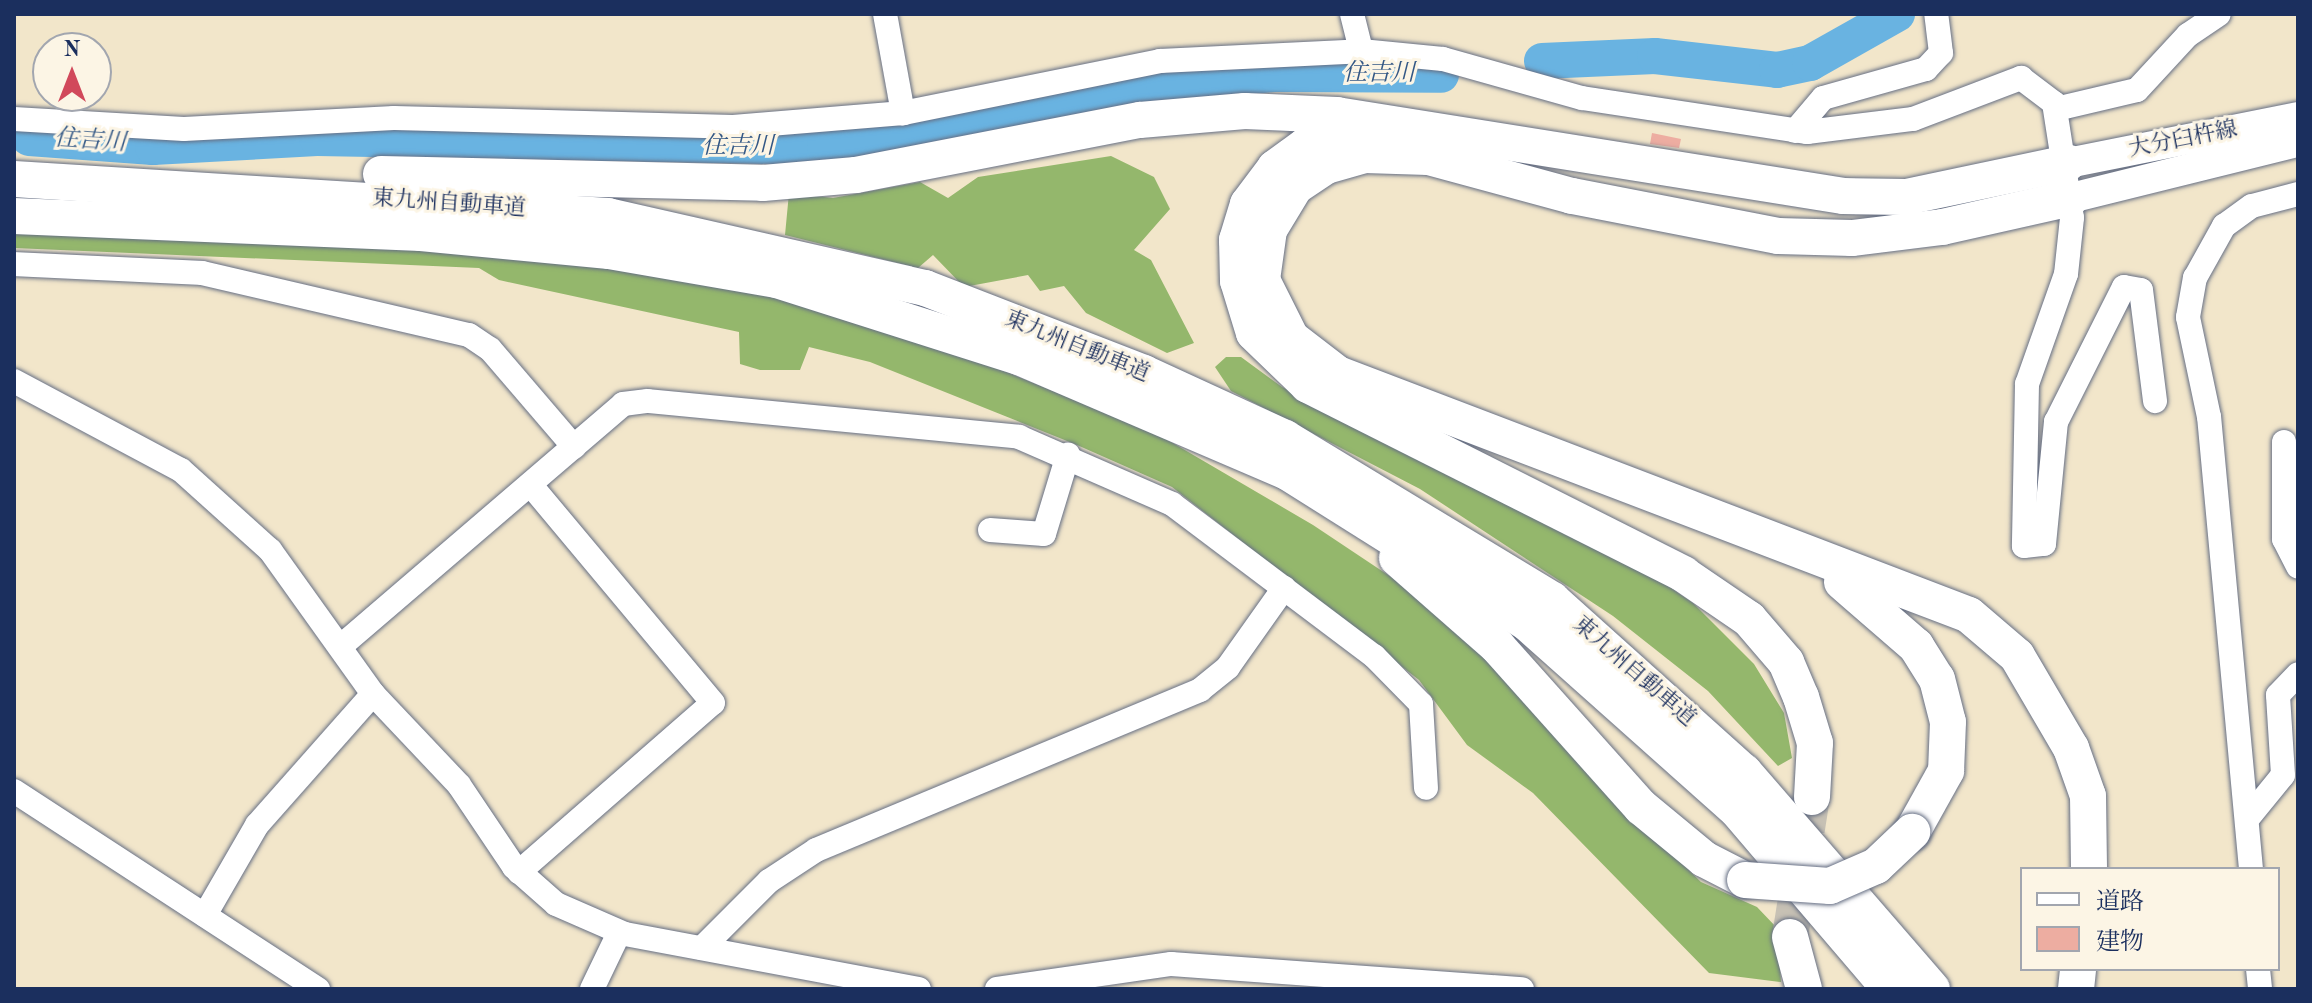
<!DOCTYPE html>
<meta charset="utf-8">
<style>
body{margin:0}
#map{position:relative;width:2312px;height:1003px;overflow:hidden;background:#f2e6ca;font-family:"Old Standard TT","Noto Serif JP",serif}
div>[style]{position:absolute}
.forest>*{inset:0;background:#94b76c}
.river>*{height:36px;margin:-18px;padding:0 18px;transform-origin:18px;border-radius:18px;background:#69b3e1}
.building>*{inset:0;background:#edada1}
.highway-tunnel>*{height:36px;margin-top:-18px;transform-origin:0;background:repeating-linear-gradient(90deg,#c7c1b4 0 36px,transparent 0 54px)}
.roads{filter:drop-shadow(0 0 2px #666f84) drop-shadow(0 0 2px #666f84)}
.minor>*{height:24px;margin:-12px;padding:0 12px;transform-origin:12px;border-radius:12px;background:#fff}
.major>*{height:30px;margin:-15px;padding:0 15px;transform-origin:15px;border-radius:15px;background:#fff}
.highway>*{height:36px;margin:-18px;padding:0 18px;transform-origin:18px;border-radius:18px;background:#fff}
.bridges{filter:drop-shadow(0 0 2px #666f84) drop-shadow(0 0 2px #666f84)}
.highway-bridge>*{height:36px;margin:-18px;padding:0 18px;transform-origin:18px;border-radius:18px;background:#fff}
span{translate:-50% -50%;white-space:nowrap;text-align:center;line-height:1.15;-webkit-text-stroke:6px #fcf5e5;paint-order:stroke}
.street-label{font-size:22px;color:#1b2f5e}
.water-label{font-size:24px;color:#325785;font-style:italic}
.frame{position:absolute;inset:0;border:16px solid #1b2f5e;pointer-events:none}
.legend{position:absolute;left:2020px;top:867px;width:260px;height:104px;box-sizing:border-box;background:#fcf5e5;border:2px solid #a2a6af;margin:0;padding:10px 14px;list-style:none;font-size:24px;color:#1b2f5e}
.legend li{display:flex;align-items:center;gap:16px;height:40px}
.legend b{width:40px;border:2px solid #a2a6af}
.north{position:absolute;left:32px;top:32px;width:80px;height:80px;box-sizing:border-box;background:#fcf5e5;border:2px solid #a2a6af;border-radius:50%;rotate:0deg;font-size:22px;font-weight:700;line-height:32px;text-align:center;color:#1b2f5e}
.north::after{content:'';display:block;margin:auto;width:28px;height:36px;background:#d1495b;clip-path:polygon(50% 0,100% 100%,50% 72%,0 100%)}
</style>
<div id="map">
<div class="forest">
<div style="clip-path:polygon(1111px 156px,1154px 177px,1170px 209px,1134px 250px,1151px 260px,1194px 343px,1167px 353px,1086px 313px,1064px 286px,1040px 291px,1028px 275px,964px 287px,933px 255px,918px 268px,785px 235px,789px 193px,833px 198px,920px 182px,948px 198px,978px 177px)"></div>
<div style="clip-path:polygon(14px 231px,427px 244px,766px 288px,979px 361px,1154px 432px,1313px 525px,1472px 631px,1646px 829px,1701px 882px,1757px 907px,1777px 928px,1781px 982px,1709px 973px,1533px 793px,1467px 745px,1419px 680px,1172px 487px,1077px 445px,870px 362px,809px 347px,800px 370px,760px 370px,740px 364px,739px 332px,499px 280px,479px 268px,14px 248px)"></div>
<div style="clip-path:polygon(1226px 357px,1241px 357px,1282px 387px,1622px 555px,1693px 603px,1754px 664px,1784px 713px,1792px 758px,1778px 766px,1708px 691px,1613px 616px,1420px 489px,1231px 391px,1215px 367px)"></div>
</div>
<div class="river">
<div style="left:1542px;top:61px;width:113px;rotate:-2.5deg"></div>
<div style="left:1655px;top:56px;width:123px;rotate:6.5deg"></div>
<div style="left:1777px;top:70px;width:34px;rotate:-12deg"></div>
<div style="left:1810px;top:63px;width:100px;rotate:-29.4deg"></div>
<div style="left:29px;top:138px;width:124px;rotate:4.2deg"></div>
<div style="left:153px;top:147px;width:164px;rotate:-3.1deg"></div>
<div style="left:317px;top:138px;width:508px;rotate:1.01deg"></div>
<div style="left:825px;top:147px;width:345px;rotate:-10.5deg"></div>
<div style="left:1164px;top:84px;width:110px;rotate:-5.2deg"></div>
<div style="left:1274px;top:74px;width:167px;rotate:0.3deg"></div>
</div>
<div class="building">
<div style="clip-path:polygon(1652px 133px,1681px 139px,1679px 148px,1650px 144px)"></div>
</div>
<div class="highway-tunnel">
<div style="left:1790px;top:937px;width:142px;rotate:-81.1deg"></div>
</div>
<div class="roads">
<div class="minor">
<div style="left:885px;top:14px;width:101px;rotate:79.7deg"></div>
<div style="left:1352px;top:14px;width:38px;rotate:76deg"></div>
<div style="left:2056px;top:109px;width:83px;rotate:-13.2deg"></div>
<div style="left:2137px;top:90px;width:75px;rotate:-47.2deg"></div>
<div style="left:2188px;top:35px;width:37px;rotate:-34deg"></div>
<div style="left:14px;top:119px;width:170px;rotate:3.4deg"></div>
<div style="left:184px;top:129px;width:210px;rotate:-3deg"></div>
<div style="left:394px;top:118px;width:339px;rotate:1.5deg"></div>
<div style="left:733px;top:127px;width:171px;rotate:-4.7deg"></div>
<div style="left:903px;top:113px;width:262px;rotate:-11.4deg"></div>
<div style="left:1160px;top:61px;width:201px;rotate:-2.8deg"></div>
<div style="left:1361px;top:51px;width:82px;rotate:5.6deg"></div>
<div style="left:1443px;top:59px;width:144px;rotate:15.7deg"></div>
<div style="left:1582px;top:98px;width:228px;rotate:8.6deg"></div>
<div style="left:1807px;top:132px;width:107px;rotate:-7deg"></div>
<div style="left:1913px;top:119px;width:116px;rotate:-20.8deg"></div>
<div style="left:2021px;top:78px;width:41px;rotate:37.1deg"></div>
<div style="left:2054px;top:103px;width:116px;rotate:81.1deg"></div>
<div style="left:2072px;top:218px;width:56px;rotate:96.1deg"></div>
<div style="left:2066px;top:274px;width:117px;rotate:109.5deg"></div>
<div style="left:2027px;top:384px;width:162px;rotate:91.1deg"></div>
<div style="left:2024px;top:546px;width:20px;rotate:-6deg"></div>
<div style="left:2044px;top:544px;width:123px;rotate:-84.4deg"></div>
<div style="left:2056px;top:422px;width:151px;rotate:-63.3deg"></div>
<div style="left:2124px;top:287px;width:17px;rotate:10deg"></div>
<div style="left:2141px;top:290px;width:112px;rotate:82.8deg"></div>
<div style="left:1795px;top:131px;width:43px;rotate:-49.7deg"></div>
<div style="left:1823px;top:98px;width:107px;rotate:-15.7deg"></div>
<div style="left:1926px;top:69px;width:22px;rotate:-47deg"></div>
<div style="left:1941px;top:53px;width:39px;rotate:-97deg"></div>
<div style="left:14px;top:264px;width:188px;rotate:2.7deg"></div>
<div style="left:202px;top:273px;width:274px;rotate:13.1deg"></div>
<div style="left:469px;top:335px;width:25px;rotate:34deg"></div>
<div style="left:490px;top:349px;width:129px;rotate:49.4deg"></div>
<div style="left:14px;top:381px;width:189px;rotate:28.1deg"></div>
<div style="left:181px;top:470px;width:120px;rotate:42deg"></div>
<div style="left:270px;top:550px;width:177px;rotate:54.4deg"></div>
<div style="left:373px;top:694px;width:125px;rotate:46.6deg"></div>
<div style="left:459px;top:785px;width:99px;rotate:56.1deg"></div>
<div style="left:514px;top:867px;width:56px;rotate:41.4deg"></div>
<div style="left:556px;top:904px;width:75px;rotate:23.5deg"></div>
<div style="left:625px;top:934px;width:299px;rotate:10.6deg"></div>
<div style="left:2284px;top:442px;width:97px;rotate:90deg"></div>
<div style="left:2284px;top:539px;width:31px;rotate:63deg"></div>
<div style="left:990px;top:530px;width:54px;rotate:4.2deg"></div>
<div style="left:1044px;top:534px;width:83px;rotate:-73.1deg"></div>
<div style="left:341px;top:646px;width:372px;rotate:-40.6deg"></div>
<div style="left:623px;top:404px;width:25px;rotate:-7deg"></div>
<div style="left:648px;top:401px;width:373px;rotate:5.5deg"></div>
<div style="left:1019px;top:437px;width:167px;rotate:23.6deg"></div>
<div style="left:1172px;top:504px;width:253px;rotate:37deg"></div>
<div style="left:1374px;top:656px;width:67px;rotate:45.6deg"></div>
<div style="left:1421px;top:704px;width:84px;rotate:86.6deg"></div>
<div style="left:14px;top:791px;width:363px;rotate:33.1deg"></div>
<div style="left:2248px;top:818px;width:55px;rotate:-50.9deg"></div>
<div style="left:2283px;top:775px;width:80px;rotate:-93.6deg"></div>
<div style="left:2278px;top:695px;width:29px;rotate:-46deg"></div>
<div style="left:2251px;top:869px;width:454px;rotate:-95.3deg"></div>
<div style="left:2209px;top:417px;width:102px;rotate:-101.9deg"></div>
<div style="left:2188px;top:317px;width:40px;rotate:-80deg"></div>
<div style="left:2195px;top:278px;width:60px;rotate:-60.9deg"></div>
<div style="left:2224px;top:226px;width:34px;rotate:-36deg"></div>
<div style="left:2252px;top:206px;width:48px;rotate:-14.6deg"></div>
<div style="left:519px;top:872px;width:257px;rotate:-41.1deg"></div>
<div style="left:713px;top:703px;width:285px;rotate:-129.9deg"></div>
<div style="left:205px;top:915px;width:104px;rotate:-60deg"></div>
<div style="left:257px;top:825px;width:175px;rotate:-48.5deg"></div>
<div style="left:702px;top:948px;width:95px;rotate:-45deg"></div>
<div style="left:769px;top:881px;width:56px;rotate:-33.4deg"></div>
<div style="left:816px;top:850px;width:416px;rotate:-22.6deg"></div>
<div style="left:1200px;top:690px;width:36px;rotate:-39deg"></div>
<div style="left:1228px;top:667px;width:97px;rotate:-54.7deg"></div>
<div style="left:2258px;top:969px;width:20px;rotate:84deg"></div>
<div style="left:592px;top:989px;width:62px;rotate:-64.3deg"></div>
<div style="left:997px;top:989px;width:176px;rotate:-8.2deg"></div>
<div style="left:1171px;top:964px;width:352px;rotate:4.1deg"></div>
</div>
<div class="major">
<div style="left:2068px;top:163px;width:235px;rotate:-11.3deg"></div>
<div style="left:2071px;top:198px;width:234px;rotate:-13.9deg"></div>
</div>
<div class="highway">
<div style="left:1369px;top:133px;width:65px;rotate:168.5deg"></div>
<div style="left:1305px;top:146px;width:37px;rotate:144deg"></div>
<div style="left:1275px;top:168px;width:45px;rotate:126.9deg"></div>
<div style="left:1248px;top:204px;width:38px;rotate:107deg"></div>
<div style="left:1237px;top:240px;width:41px;rotate:88.6deg"></div>
<div style="left:1238px;top:281px;width:54px;rotate:72.9deg"></div>
<div style="left:1254px;top:333px;width:75px;rotate:43.9deg"></div>
<div style="left:1308px;top:385px;width:420px;rotate:26.7deg"></div>
<div style="left:1683px;top:574px;width:80px;rotate:34.3deg"></div>
<div style="left:1749px;top:619px;width:57px;rotate:49.3deg"></div>
<div style="left:1786px;top:662px;width:38px;rotate:67deg"></div>
<div style="left:1801px;top:697px;width:48px;rotate:73.1deg"></div>
<div style="left:1815px;top:743px;width:54px;rotate:93.2deg"></div>
<div style="left:381px;top:174px;width:382px;rotate:1.3deg"></div>
<div style="left:763px;top:183px;width:93px;rotate:-4.9deg"></div>
<div style="left:856px;top:175px;width:289px;rotate:-11deg"></div>
<div style="left:1140px;top:120px;width:105px;rotate:-4.9deg"></div>
<div style="left:1245px;top:111px;width:92px;rotate:2.5deg"></div>
<div style="left:1337px;top:115px;width:512px;rotate:9.09deg"></div>
<div style="left:1843px;top:196px;width:63px;rotate:0.9deg"></div>
<div style="left:1906px;top:197px;width:166px;rotate:-11.9deg"></div>
<div style="left:14px;top:179px;width:595px;rotate:3.56deg"></div>
<div style="left:608px;top:216px;width:325px;rotate:12.8deg"></div>
<div style="left:925px;top:288px;width:235px;rotate:21.2deg"></div>
<div style="left:1144px;top:373px;width:155px;rotate:24.7deg"></div>
<div style="left:1285px;top:438px;width:312px;rotate:31.2deg"></div>
<div style="left:1552px;top:600px;width:258px;rotate:41.9deg"></div>
<div style="left:1744px;top:772px;width:287px;rotate:49.1deg"></div>
<div style="left:2071px;top:198px;width:132px;rotate:167.3deg"></div>
<div style="left:1942px;top:227px;width:91px;rotate:173deg"></div>
<div style="left:1852px;top:238px;width:74px;rotate:-178.5deg"></div>
<div style="left:1778px;top:236px;width:210px;rotate:-169deg"></div>
<div style="left:1572px;top:196px;width:149px;rotate:-164.8deg"></div>
<div style="left:1428px;top:157px;width:63px;rotate:-178.2deg"></div>
<div style="left:1365px;top:155px;width:41px;rotate:164.2deg"></div>
<div style="left:1326px;top:166px;width:37px;rotate:146deg"></div>
<div style="left:1295px;top:187px;width:50px;rotate:121.2deg"></div>
<div style="left:1269px;top:230px;width:50px;rotate:98deg"></div>
<div style="left:1262px;top:280px;width:65px;rotate:63.4deg"></div>
<div style="left:1291px;top:338px;width:59px;rotate:37.5deg"></div>
<div style="left:1338px;top:374px;width:675px;rotate:20.9deg"></div>
<div style="left:1969px;top:615px;width:63px;rotate:40.5deg"></div>
<div style="left:2017px;top:656px;width:107px;rotate:59.6deg"></div>
<div style="left:2071px;top:748px;width:51px;rotate:70.5deg"></div>
<div style="left:2088px;top:796px;width:73px;rotate:89.2deg"></div>
<div style="left:14px;top:216px;width:407px;rotate:2.4deg"></div>
<div style="left:421px;top:233px;width:189px;rotate:5.5deg"></div>
<div style="left:609px;top:251px;width:170px;rotate:9.8deg"></div>
<div style="left:777px;top:280px;width:254px;rotate:17.7deg"></div>
<div style="left:1019px;top:357px;width:294px;rotate:23.2deg"></div>
<div style="left:1289px;top:473px;width:280px;rotate:32.2deg"></div>
<div style="left:1526px;top:622px;width:283px;rotate:41.7deg"></div>
<div style="left:1737px;top:810px;width:235px;rotate:49.5deg"></div>
<div style="left:1397px;top:558px;width:133px;rotate:41.3deg"></div>
<div style="left:1497px;top:646px;width:216px;rotate:48.2deg"></div>
<div style="left:1641px;top:807px;width:82px;rotate:39.5deg"></div>
<div style="left:1704px;top:859px;width:46px;rotate:27.1deg"></div>
<div style="left:1842px;top:582px;width:98px;rotate:40.9deg"></div>
<div style="left:1916px;top:646px;width:39px;rotate:58deg"></div>
<div style="left:1937px;top:679px;width:44px;rotate:75.7deg"></div>
<div style="left:1948px;top:722px;width:49px;rotate:92.3deg"></div>
<div style="left:1946px;top:771px;width:70px;rotate:119.1deg"></div>
<div style="left:1790px;top:937px;width:54px;rotate:74.9deg"></div>
<div style="left:2076px;top:989px;width:20px;rotate:-84deg"></div>
</div>
</div>
<div class="bridges">
<div class="highway-bridge">
<div style="left:1745px;top:880px;width:85px;rotate:4deg"></div>
<div style="left:1830px;top:886px;width:50px;rotate:-23.5deg"></div>
<div style="left:1876px;top:866px;width:50px;rotate:-43.4deg"></div>
</div>
</div>
<div class="street-label">
<span style="left:2183px;top:140px;rotate:-11deg">大分臼杵線</span>
<span style="left:449px;top:204px;rotate:4deg">東九州自動車道</span>
<span style="left:1077px;top:347px;rotate:22deg">東九州自動車道</span>
<span style="left:1634px;top:672px;rotate:41deg">東九州自動車道</span>
</div>
<div class="water-label">
<span style="left:1379px;top:75px">住吉川</span>
<span style="left:90px;top:142px;rotate:4deg">住吉川</span>
<span style="left:738px;top:148px">住吉川</span>
</div>
<div class="frame"></div>
<ul class="legend">
<li><b style="height:10px;background:#fff"></b>道路</li>
<li><b style="height:22px;background:#edada1"></b>建物</li>
</ul>
<div class="north">N</div>
</div>
